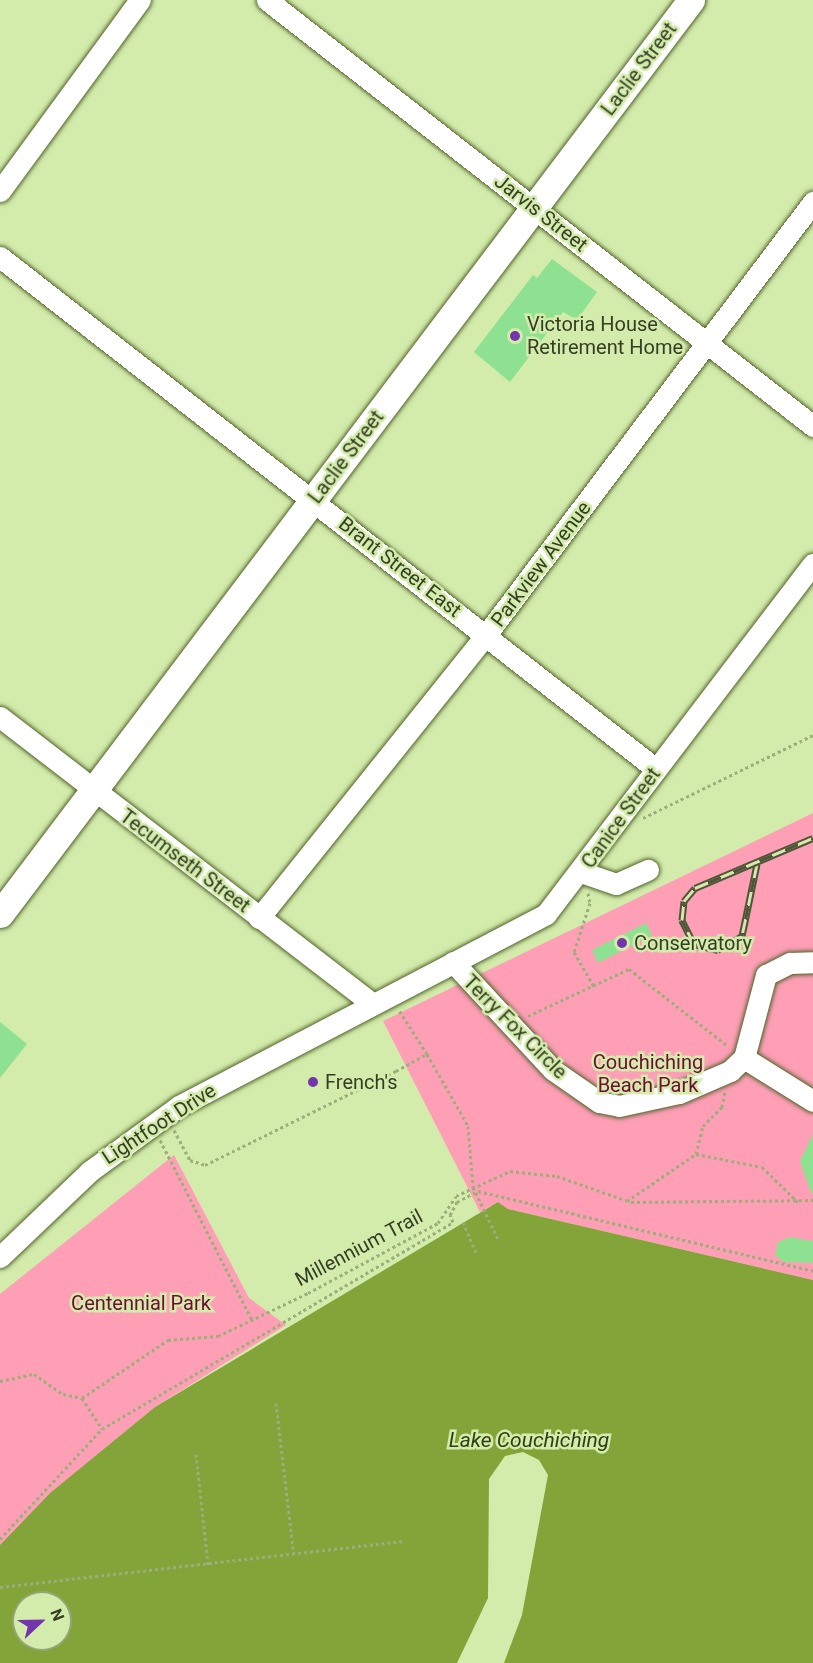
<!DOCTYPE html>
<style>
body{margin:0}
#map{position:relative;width:813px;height:1663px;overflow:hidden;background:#d3ebab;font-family:Roboto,sans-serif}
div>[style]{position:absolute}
.green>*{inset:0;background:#fe9fb6}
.water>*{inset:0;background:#83a439}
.pier>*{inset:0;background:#d3ebab}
.building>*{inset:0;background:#8ee190}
.path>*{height:3px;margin-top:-1.5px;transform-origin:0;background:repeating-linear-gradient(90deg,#9bae7b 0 3px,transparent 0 6px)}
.roads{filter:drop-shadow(0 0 2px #51642a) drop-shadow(0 0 2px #51642a)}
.minor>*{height:21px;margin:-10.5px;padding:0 10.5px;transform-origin:10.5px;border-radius:10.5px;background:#fff}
.major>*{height:27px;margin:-13.5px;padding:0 13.5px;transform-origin:13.5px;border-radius:13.5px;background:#fff}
.rail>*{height:7px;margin-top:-3.5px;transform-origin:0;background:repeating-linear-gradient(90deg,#d3ebab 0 14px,#4b5737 0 28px);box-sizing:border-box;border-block:2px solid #4b5737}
.dots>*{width:16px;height:16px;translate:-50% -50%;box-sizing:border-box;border:3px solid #d3ebab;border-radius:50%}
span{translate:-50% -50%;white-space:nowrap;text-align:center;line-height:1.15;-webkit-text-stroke:5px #d3ebab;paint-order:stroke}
.street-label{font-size:20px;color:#353e24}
.poi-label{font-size:20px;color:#353e24}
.left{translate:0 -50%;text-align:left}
.park-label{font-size:20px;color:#710b34}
.water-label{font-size:21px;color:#303e12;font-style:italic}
.north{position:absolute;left:12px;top:1591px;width:60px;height:60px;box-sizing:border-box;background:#d3ebab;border:2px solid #94a675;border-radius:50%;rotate:68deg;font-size:16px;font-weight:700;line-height:24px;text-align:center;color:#353e24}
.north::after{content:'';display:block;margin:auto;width:21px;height:27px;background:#7335ab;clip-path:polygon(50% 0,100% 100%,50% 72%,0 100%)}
</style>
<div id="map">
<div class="green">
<div style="clip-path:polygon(813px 813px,813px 1280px,508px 1209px,498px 1202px,480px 1212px,383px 1021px)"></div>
<div style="clip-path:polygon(174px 1155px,249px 1298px,286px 1325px,155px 1407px,50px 1493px,0 1545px,0 1294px)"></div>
</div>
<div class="water">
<div style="clip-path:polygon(evenodd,498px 1202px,508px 1209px,813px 1280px,813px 1663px,0 1663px,0 1545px,50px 1493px,155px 1407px,498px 1202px,24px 1603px,60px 1603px,60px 1639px,24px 1639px,24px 1603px)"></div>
</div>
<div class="pier">
<div style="clip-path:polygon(523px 1452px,539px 1460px,548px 1475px,522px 1615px,504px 1663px,457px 1663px,488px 1598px,489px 1479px,505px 1456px)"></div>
</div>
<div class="building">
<div style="clip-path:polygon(552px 259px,597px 292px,577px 320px,563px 312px,510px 382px,474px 352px,533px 275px,537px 278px)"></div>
<div style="clip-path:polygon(646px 923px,652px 935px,598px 963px,592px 950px)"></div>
<div style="clip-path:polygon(0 1022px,27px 1044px,0 1078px)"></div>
<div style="clip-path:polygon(813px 1134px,813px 1193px,811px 1193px,800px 1161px)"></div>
<div style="clip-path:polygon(790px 1237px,813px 1241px,813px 1263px,784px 1262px,775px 1255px,778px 1242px)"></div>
</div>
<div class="path">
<div style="left:643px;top:818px;width:189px;rotate:-26deg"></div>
<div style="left:588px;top:893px;width:10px;rotate:79deg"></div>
<div style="left:590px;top:903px;width:52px;rotate:108.1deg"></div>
<div style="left:574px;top:952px;width:39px;rotate:60deg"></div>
<div style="left:528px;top:1016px;width:111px;rotate:-25deg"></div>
<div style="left:629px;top:969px;width:125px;rotate:37.9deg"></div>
<div style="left:427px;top:1054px;width:83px;rotate:60.3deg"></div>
<div style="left:468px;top:1126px;width:61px;rotate:85.3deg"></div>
<div style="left:473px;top:1187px;width:60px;rotate:64.3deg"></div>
<div style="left:174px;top:1130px;width:34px;rotate:62deg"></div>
<div style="left:190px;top:1160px;width:16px;rotate:18deg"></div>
<div style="left:205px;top:1165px;width:213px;rotate:-26.2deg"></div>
<div style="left:396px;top:1071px;width:35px;rotate:-29deg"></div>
<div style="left:427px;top:1054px;width:52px;rotate:-122.5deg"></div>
<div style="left:160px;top:1140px;width:202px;rotate:62.9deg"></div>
<div style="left:696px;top:1154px;width:67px;rotate:11.1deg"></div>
<div style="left:762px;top:1167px;width:50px;rotate:44.2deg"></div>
<div style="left:627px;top:1201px;width:83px;rotate:-34.3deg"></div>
<div style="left:696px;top:1154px;width:29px;rotate:-76deg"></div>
<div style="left:703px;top:1126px;width:27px;rotate:-45deg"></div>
<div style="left:722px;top:1107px;width:16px;rotate:-79deg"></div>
<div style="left:463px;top:1222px;width:34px;rotate:67deg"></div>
<div style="left:0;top:1381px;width:35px;rotate:-12deg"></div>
<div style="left:34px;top:1374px;width:35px;rotate:35deg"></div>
<div style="left:63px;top:1394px;width:19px;rotate:12deg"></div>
<div style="left:82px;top:1398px;width:104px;rotate:-34deg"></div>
<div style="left:168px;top:1340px;width:50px;rotate:-4.6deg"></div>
<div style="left:218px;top:1336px;width:100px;rotate:-25.5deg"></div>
<div style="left:308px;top:1293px;width:148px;rotate:-28.3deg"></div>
<div style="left:438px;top:1223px;width:32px;rotate:-56deg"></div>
<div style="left:456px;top:1196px;width:60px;rotate:-24.8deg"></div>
<div style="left:510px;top:1171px;width:47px;rotate:6.1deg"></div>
<div style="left:557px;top:1176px;width:78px;rotate:19.4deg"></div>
<div style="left:631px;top:1202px;width:182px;rotate:-0.6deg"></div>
<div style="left:82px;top:1398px;width:37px;rotate:57deg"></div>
<div style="left:276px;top:1403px;width:154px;rotate:83.3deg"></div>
<div style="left:196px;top:1454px;width:112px;rotate:83.8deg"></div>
<div style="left:0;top:1539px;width:150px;rotate:-47.2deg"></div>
<div style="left:102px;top:1429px;width:407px;rotate:-30.5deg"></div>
<div style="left:453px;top:1222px;width:8px;rotate:-113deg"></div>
<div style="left:450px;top:1215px;width:15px;rotate:-62deg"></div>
<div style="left:457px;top:1202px;width:24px;rotate:-28deg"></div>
<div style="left:478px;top:1191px;width:344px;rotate:13.4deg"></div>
<div style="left:0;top:1587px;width:406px;rotate:-6.5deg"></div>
</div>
<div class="roads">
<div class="minor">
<div style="left:267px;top:0;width:693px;rotate:37.96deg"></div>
<div style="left:0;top:191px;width:237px;rotate:-53.8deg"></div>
<div style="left:0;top:257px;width:832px;rotate:37.97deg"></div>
<div style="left:0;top:717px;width:469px;rotate:37.6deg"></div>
<div style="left:581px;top:872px;width:37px;rotate:19deg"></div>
<div style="left:616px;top:884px;width:35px;rotate:-24deg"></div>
<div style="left:259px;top:918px;width:363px;rotate:-51.3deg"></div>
<div style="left:486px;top:635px;width:543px;rotate:-52.94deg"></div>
<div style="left:453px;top:962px;width:147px;rotate:47.2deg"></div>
<div style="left:553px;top:1070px;width:56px;rotate:34.8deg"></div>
<div style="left:599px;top:1102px;width:20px;rotate:11deg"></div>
<div style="left:619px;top:1106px;width:61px;rotate:-12.2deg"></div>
<div style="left:679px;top:1093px;width:56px;rotate:-23.3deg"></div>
<div style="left:730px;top:1071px;width:19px;rotate:-43deg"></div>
<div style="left:744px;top:1058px;width:86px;rotate:-75.2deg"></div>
<div style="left:766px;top:975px;width:27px;rotate:-27deg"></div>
<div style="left:790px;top:963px;width:23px;rotate:-2deg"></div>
<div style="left:744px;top:1058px;width:81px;rotate:31.9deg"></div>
<div style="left:0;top:1257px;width:124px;rotate:-43.7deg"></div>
<div style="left:90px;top:1171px;width:110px;rotate:-36.1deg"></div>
<div style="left:179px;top:1106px;width:414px;rotate:-27.6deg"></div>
<div style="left:546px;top:914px;width:440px;rotate:-52.7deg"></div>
</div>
<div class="major">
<div style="left:0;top:914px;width:1146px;rotate:-52.91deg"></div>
</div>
</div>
<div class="rail">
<div style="left:757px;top:864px;width:74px;rotate:101.8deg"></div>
<div style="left:742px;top:936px;width:28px;rotate:150deg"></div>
<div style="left:718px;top:950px;width:25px;rotate:-166deg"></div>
<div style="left:694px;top:944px;width:27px;rotate:-117deg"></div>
<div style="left:682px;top:920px;width:19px;rotate:-84deg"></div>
<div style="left:684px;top:901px;width:17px;rotate:-50deg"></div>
<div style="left:695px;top:888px;width:128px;rotate:-23deg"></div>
</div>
<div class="dots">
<div style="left:515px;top:336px;background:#7335ab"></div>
<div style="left:622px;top:943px;background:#7335ab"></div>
<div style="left:313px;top:1082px;background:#7335ab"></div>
</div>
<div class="street-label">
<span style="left:639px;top:69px;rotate:-53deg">Laclie Street</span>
<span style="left:541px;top:213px;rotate:38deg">Jarvis Street</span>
<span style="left:346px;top:457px;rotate:-53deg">Laclie Street</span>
<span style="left:541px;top:564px;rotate:-53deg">Parkview Avenue</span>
<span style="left:400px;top:567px;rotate:38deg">Brant Street East</span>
<span style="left:621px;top:818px;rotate:-54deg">Canice Street</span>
<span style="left:185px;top:861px;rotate:37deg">Tecumseth Street</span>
<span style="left:515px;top:1027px;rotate:45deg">Terry Fox Circle</span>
<span style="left:159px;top:1124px;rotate:-33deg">Lightfoot Drive</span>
<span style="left:359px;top:1248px;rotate:-28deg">Millennium Trail</span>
</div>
<div class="poi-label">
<span class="left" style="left:527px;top:336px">Victoria House<br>Retirement Home</span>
<span class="left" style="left:634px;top:943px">Conservatory</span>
<span class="left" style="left:325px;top:1082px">French's</span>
</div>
<div class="park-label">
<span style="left:648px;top:1074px">Couchiching<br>Beach Park</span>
<span style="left:141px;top:1303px">Centennial Park</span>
</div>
<div class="water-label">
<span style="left:529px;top:1440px">Lake Couchiching</span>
</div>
<div class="north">N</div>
</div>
